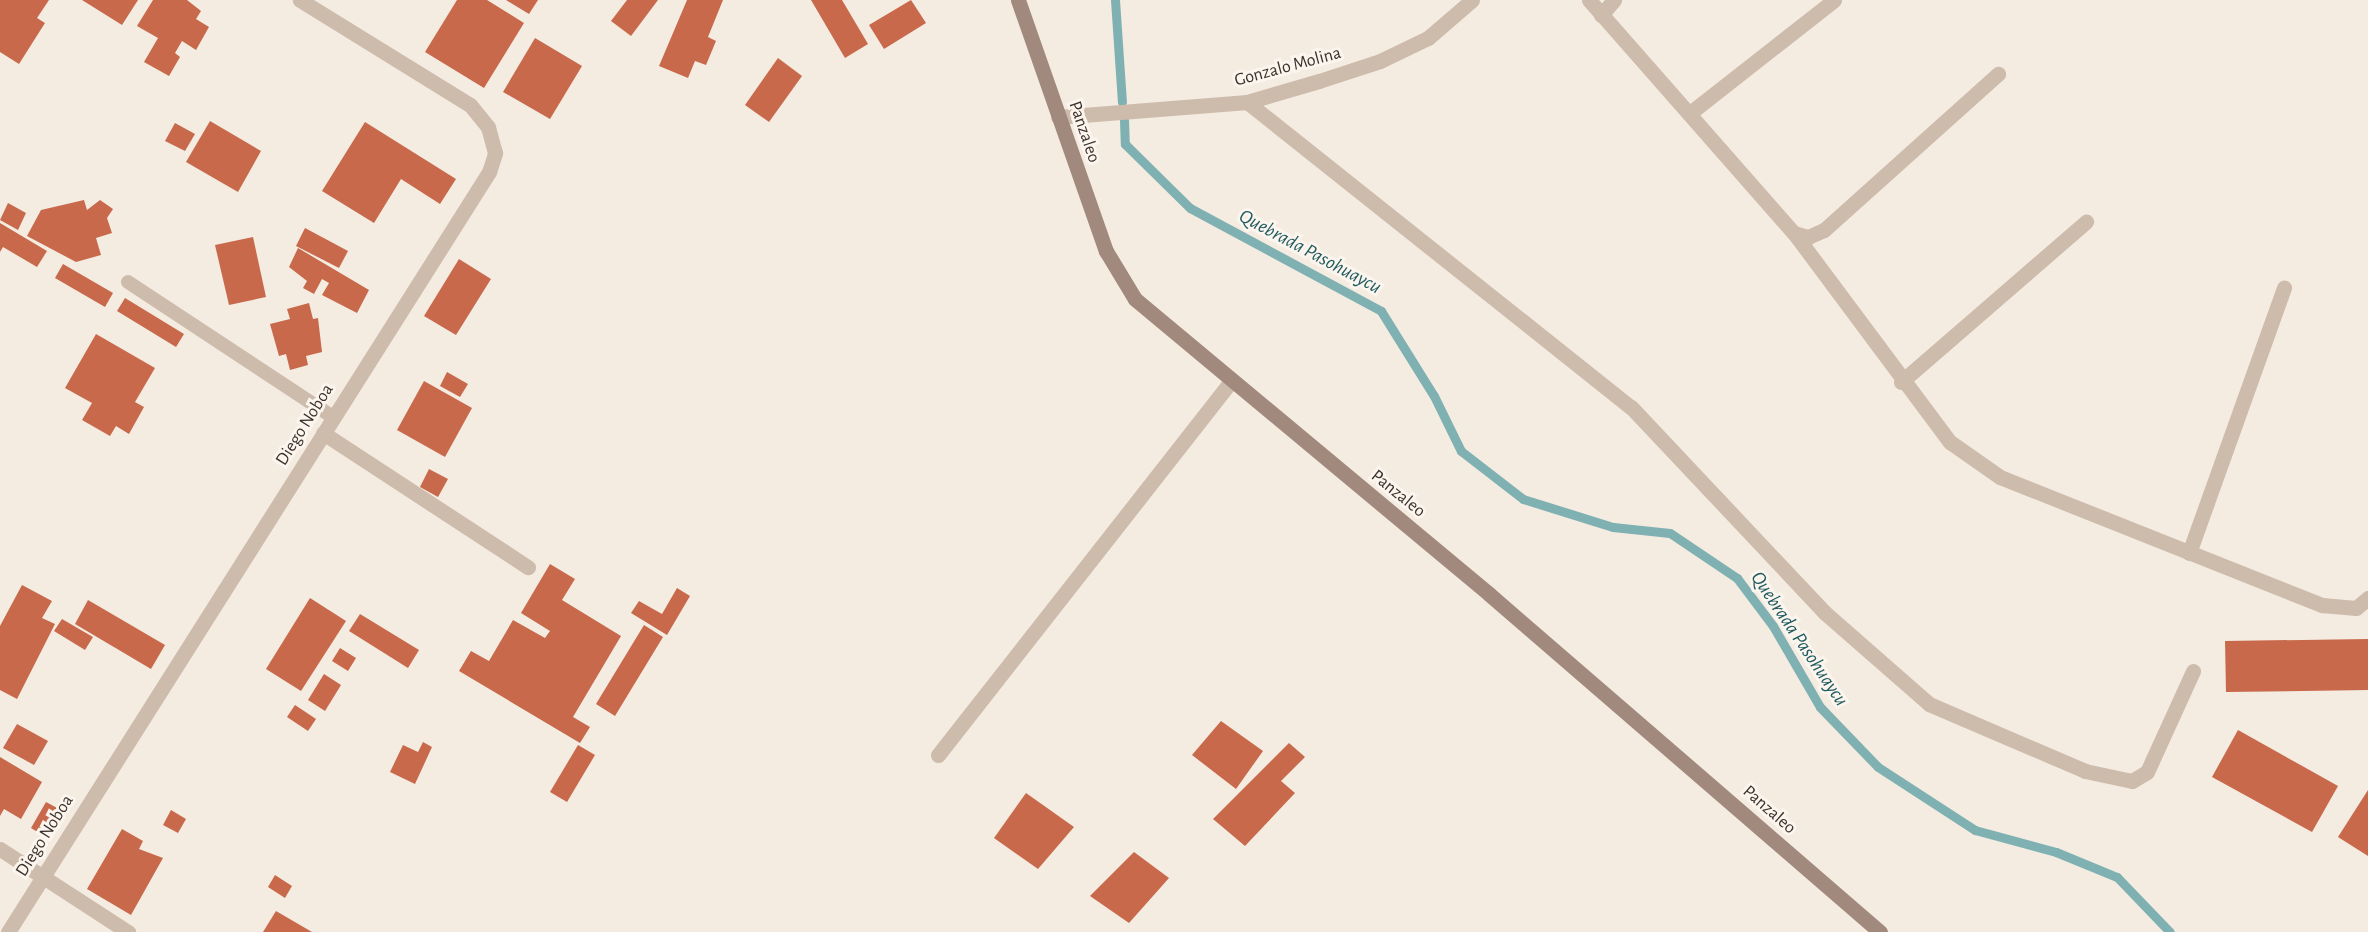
<!DOCTYPE html>
<style>
body{margin:0}
#map{position:relative;width:2368px;height:932px;overflow:hidden;background:#f4ebe1;font-family:"Alegreya Sans",sans-serif}
div>[style]{position:absolute}
.stream>*{height:9px;margin:-4.5px;padding:0 4.5px;transform-origin:4.5px;border-radius:4.5px;background:#7fb0b2}
.building>*{inset:0;background:#c8694b}
.lane>*{height:14px;margin:-7px;padding:0 7px;transform-origin:7px;border-radius:7px;background:#cdbbac}
.street>*{height:15px;margin:-7.5px;padding:0 7.5px;transform-origin:7.5px;border-radius:7.5px;background:#cdbbac}
.secondary>*{height:15px;margin:-7.5px;padding:0 7.5px;transform-origin:7.5px;border-radius:7.5px;background:#a18a7d}
span{translate:-50% -50%;white-space:nowrap;text-align:center;line-height:1.15;-webkit-text-stroke:6px #fbf5ee;paint-order:stroke}
.street-label{font-size:18px;color:#3b302b}
.water-label{font-size:20px;color:#1f5a5e;font-style:italic}
</style>
<div id="map">
<div class="stream">
<div style="left:1115px;top:0;width:102px;rotate:86.1deg"></div>
<div style="left:1124px;top:120px;width:24px;rotate:88deg"></div>
<div style="left:1125px;top:144px;width:91px;rotate:44.6deg"></div>
<div style="left:1190px;top:208px;width:217px;rotate:28.3deg"></div>
<div style="left:1381px;top:311px;width:100px;rotate:58.1deg"></div>
<div style="left:1434px;top:396px;width:61px;rotate:63.9deg"></div>
<div style="left:1461px;top:451px;width:78px;rotate:37.7deg"></div>
<div style="left:1523px;top:499px;width:94px;rotate:17.3deg"></div>
<div style="left:1613px;top:527px;width:57px;rotate:6deg"></div>
<div style="left:1670px;top:533px;width:81px;rotate:33.9deg"></div>
<div style="left:1737px;top:578px;width:60px;rotate:53.1deg"></div>
<div style="left:1773px;top:626px;width:94px;rotate:59.9deg"></div>
<div style="left:1820px;top:707px;width:83px;rotate:46deg"></div>
<div style="left:1878px;top:767px;width:116px;rotate:33deg"></div>
<div style="left:1975px;top:830px;width:84px;rotate:15.2deg"></div>
<div style="left:2056px;top:852px;width:66px;rotate:22.3deg"></div>
<div style="left:2117px;top:877px;width:76px;rotate:46.1deg"></div>
</div>
<div class="building">
<div style="clip-path:polygon(0 0,49px 0,37px 18px,45px 23px,19px 64px,0 52px)"></div>
<div style="clip-path:polygon(82px 0,138px 0,122px 25px)"></div>
<div style="clip-path:polygon(153px 0,187px 0,201px 11px,196px 19px,209px 27px,196px 50px,182px 41px,175px 53px,180px 57px,169px 76px,144px 62px,158px 38px,137px 26px)"></div>
<div style="clip-path:polygon(457px 0,487px 0,524px 23px,484px 88px,425px 52px)"></div>
<div style="clip-path:polygon(506px 0,538px 0,529px 14px)"></div>
<div style="clip-path:polygon(627px 0,658px 0,631px 36px,611px 21px)"></div>
<div style="clip-path:polygon(687px 0,723px 0,708px 37px,716px 41px,706px 65px,695px 61px,688px 78px,659px 66px)"></div>
<div style="clip-path:polygon(811px 0,842px 0,868px 44px,845px 58px)"></div>
<div style="clip-path:polygon(911px 0,926px 23px,884px 49px,869px 25px)"></div>
<div style="clip-path:polygon(535px 38px,582px 66px,550px 119px,503px 92px)"></div>
<div style="clip-path:polygon(778px 58px,802px 76px,769px 122px,745px 105px)"></div>
<div style="clip-path:polygon(210px 121px,261px 151px,238px 192px,186px 162px)"></div>
<div style="clip-path:polygon(365px 122px,456px 179px,440px 204px,401px 179px,374px 223px,322px 191px)"></div>
<div style="clip-path:polygon(175px 123px,195px 134px,185px 151px,165px 141px)"></div>
<div style="clip-path:polygon(84px 200px,87px 210px,100px 200px,113px 209px,107px 218px,112px 233px,96px 238px,101px 255px,76px 262px,27px 236px,41px 210px)"></div>
<div style="clip-path:polygon(8px 203px,26px 213px,18px 230px,0 220px)"></div>
<div style="clip-path:polygon(0 223px,47px 251px,37px 267px,3px 247px,0 252px)"></div>
<div style="clip-path:polygon(305px 228px,348px 251px,339px 268px,296px 246px)"></div>
<div style="clip-path:polygon(253px 237px,266px 297px,229px 305px,215px 245px)"></div>
<div style="clip-path:polygon(298px 248px,369px 290px,357px 313px,322px 295px,329px 283px,322px 279px,314px 294px,303px 288px,307px 281px,289px 267px)"></div>
<div style="clip-path:polygon(459px 259px,491px 279px,456px 335px,424px 316px)"></div>
<div style="clip-path:polygon(63px 264px,113px 293px,105px 307px,55px 278px)"></div>
<div style="clip-path:polygon(125px 298px,184px 334px,176px 347px,117px 311px)"></div>
<div style="clip-path:polygon(309px 303px,313px 319px,318px 318px,322px 352px,306px 356px,308px 365px,290px 370px,286px 354px,279px 356px,270px 324px,290px 319px,287px 309px)"></div>
<div style="clip-path:polygon(96px 334px,155px 368px,135px 402px,144px 407px,129px 434px,116px 426px,110px 436px,82px 420px,92px 403px,65px 388px)"></div>
<div style="clip-path:polygon(447px 372px,468px 384px,460px 397px,440px 386px)"></div>
<div style="clip-path:polygon(424px 381px,472px 408px,445px 457px,397px 430px)"></div>
<div style="clip-path:polygon(429px 469px,448px 479px,438px 497px,420px 487px)"></div>
<div style="clip-path:polygon(550px 564px,575px 579px,562px 600px,621px 636px,573px 717px,590px 727px,580px 743px,459px 671px,471px 651px,489px 661px,513px 620px,545px 638px,550px 631px,521px 613px)"></div>
<div style="clip-path:polygon(22px 585px,52px 601px,42px 618px,55px 624px,17px 699px,0 690px,0 626px)"></div>
<div style="clip-path:polygon(677px 588px,690px 596px,667px 635px,631px 613px,639px 601px,662px 614px)"></div>
<div style="clip-path:polygon(310px 598px,346px 621px,301px 691px,266px 669px)"></div>
<div style="clip-path:polygon(88px 600px,165px 645px,151px 669px,75px 624px)"></div>
<div style="clip-path:polygon(360px 614px,419px 650px,408px 668px,349px 631px)"></div>
<div style="clip-path:polygon(62px 619px,93px 637px,85px 650px,54px 631px)"></div>
<div style="clip-path:polygon(644px 625px,663px 637px,615px 716px,596px 704px)"></div>
<div style="clip-path:polygon(2368px 639px,2368px 690px,2226px 692px,2225px 641px)"></div>
<div style="clip-path:polygon(340px 648px,356px 658px,348px 671px,332px 661px)"></div>
<div style="clip-path:polygon(324px 674px,341px 685px,325px 711px,308px 700px)"></div>
<div style="clip-path:polygon(295px 705px,316px 719px,308px 731px,287px 717px)"></div>
<div style="clip-path:polygon(1221px 721px,1263px 751px,1236px 789px,1192px 755px)"></div>
<div style="clip-path:polygon(17px 724px,48px 741px,34px 765px,3px 748px)"></div>
<div style="clip-path:polygon(2238px 730px,2338px 786px,2312px 832px,2212px 777px)"></div>
<div style="clip-path:polygon(423px 742px,432px 747px,415px 784px,390px 772px,403px 745px,418px 752px)"></div>
<div style="clip-path:polygon(1289px 743px,1305px 757px,1281px 781px,1295px 793px,1245px 846px,1213px 819px)"></div>
<div style="clip-path:polygon(578px 745px,595px 755px,567px 802px,550px 792px)"></div>
<div style="clip-path:polygon(0 757px,42px 782px,21px 819px,4px 809px,0 816px)"></div>
<div style="clip-path:polygon(2368px 790px,2368px 856px,2338px 837px)"></div>
<div style="clip-path:polygon(1026px 793px,1074px 827px,1038px 869px,994px 838px)"></div>
<div style="clip-path:polygon(46px 802px,61px 810px,44px 836px,31px 828px)"></div>
<div style="clip-path:polygon(171px 810px,186px 819px,178px 833px,163px 825px)"></div>
<div style="clip-path:polygon(122px 829px,143px 841px,139px 849px,163px 858px,131px 915px,87px 889px)"></div>
<div style="clip-path:polygon(1134px 852px,1169px 878px,1129px 923px,1090px 896px)"></div>
<div style="clip-path:polygon(275px 875px,292px 886px,285px 898px,268px 887px)"></div>
<div style="clip-path:polygon(276px 911px,312px 932px,263px 932px)"></div>
</div>
<div class="lane">
<div style="left:128px;top:282px;width:245px;rotate:33.4deg"></div>
</div>
<div class="street">
<div style="left:1589px;top:0;width:310px;rotate:48.7deg"></div>
<div style="left:1794px;top:233px;width:15px;rotate:16deg"></div>
<div style="left:1808px;top:237px;width:17px;rotate:-24deg"></div>
<div style="left:1824px;top:230px;width:234px;rotate:-41.9deg"></div>
<div style="left:1601px;top:15px;width:20px;rotate:-49deg"></div>
<div style="left:1247px;top:102px;width:490px;rotate:38.5deg"></div>
<div style="left:1631px;top:407px;width:282px;rotate:46.7deg"></div>
<div style="left:1824px;top:612px;width:140px;rotate:41.2deg"></div>
<div style="left:1929px;top:704px;width:170px;rotate:23.2deg"></div>
<div style="left:2085px;top:771px;width:48px;rotate:12deg"></div>
<div style="left:2132px;top:781px;width:17px;rotate:-31deg"></div>
<div style="left:2147px;top:772px;width:111px;rotate:-65.5deg"></div>
<div style="left:1690px;top:113px;width:183px;rotate:-38.1deg"></div>
<div style="left:1058px;top:117px;width:190px;rotate:-4.5deg"></div>
<div style="left:1247px;top:102px;width:75px;rotate:-16.3deg"></div>
<div style="left:1319px;top:81px;width:64px;rotate:-18.2deg"></div>
<div style="left:1380px;top:61px;width:53px;rotate:-25.6deg"></div>
<div style="left:1428px;top:38px;width:58px;rotate:-40.8deg"></div>
<div style="left:1794px;top:233px;width:261px;rotate:53.3deg"></div>
<div style="left:1950px;top:442px;width:61px;rotate:35deg"></div>
<div style="left:2000px;top:477px;width:347px;rotate:21.7deg"></div>
<div style="left:2322px;top:605px;width:34px;rotate:5deg"></div>
<div style="left:2356px;top:608px;width:16px;rotate:-40deg"></div>
<div style="left:1901px;top:382px;width:245px;rotate:-40.9deg"></div>
<div style="left:323px;top:433px;width:245px;rotate:33.2deg"></div>
<div style="left:2189px;top:553px;width:282px;rotate:-70.3deg"></div>
<div style="left:938px;top:755px;width:474px;rotate:-51.9deg"></div>
<div style="left:0;top:849px;width:153px;rotate:33deg"></div>
<div style="left:8px;top:932px;width:899px;rotate:-57.67deg"></div>
<div style="left:489px;top:172px;width:20px;rotate:-72deg"></div>
<div style="left:495px;top:153px;width:27px;rotate:-105deg"></div>
<div style="left:488px;top:127px;width:28px;rotate:-129deg"></div>
<div style="left:470px;top:105px;width:200px;rotate:-148.3deg"></div>
</div>
<div class="secondary">
<div style="left:1018px;top:0;width:266px;rotate:70.7deg"></div>
<div style="left:1106px;top:251px;width:56px;rotate:58.9deg"></div>
<div style="left:1135px;top:299px;width:461px;rotate:39.8deg"></div>
<div style="left:1489px;top:594px;width:517px;rotate:40.84deg"></div>
</div>
<div class="street-label">
<span style="left:1288px;top:67px;rotate:-15deg">Gonzalo Molina</span>
<span style="left:1084px;top:132px;rotate:71deg">Panzaleo</span>
<span style="left:305px;top:425px;rotate:-58deg">Diego Noboa</span>
<span style="left:1398px;top:494px;rotate:39deg">Panzaleo</span>
<span style="left:1769px;top:810px;rotate:41deg">Panzaleo</span>
<span style="left:45px;top:836px;rotate:-58deg">Diego Noboa</span>
</div>
<div class="water-label">
<span style="left:1310px;top:252px;rotate:28deg">Quebrada Pasohuaycu</span>
<span style="left:1799px;top:639px;rotate:56deg">Quebrada Pasohuaycu</span>
</div>
</div>
